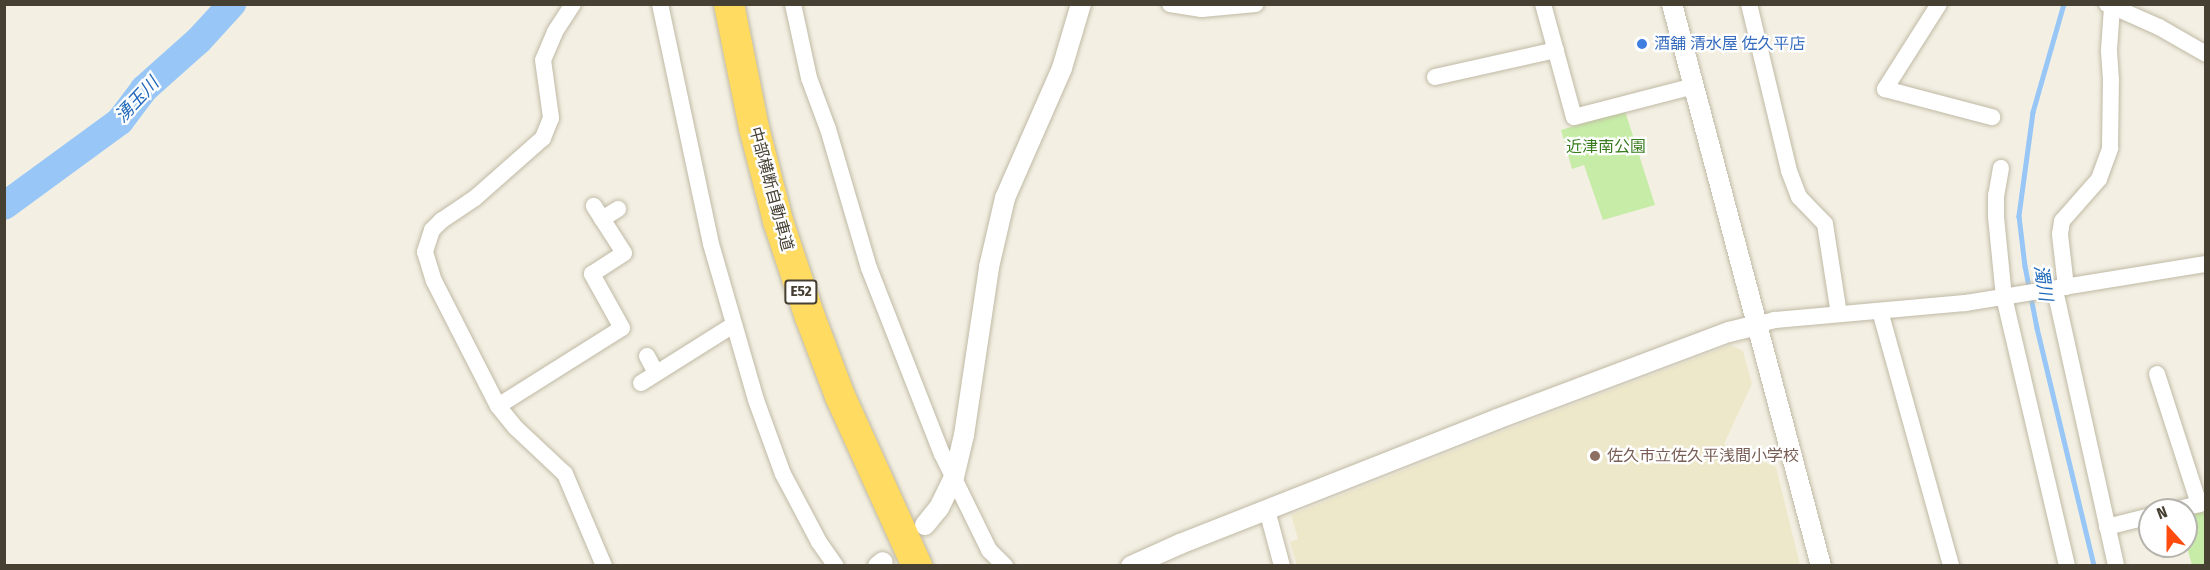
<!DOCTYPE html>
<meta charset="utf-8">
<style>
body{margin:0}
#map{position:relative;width:2210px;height:570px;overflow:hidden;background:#f3f0e3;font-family:"Fira Sans Condensed","Noto Sans JP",sans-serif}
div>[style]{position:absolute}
.education>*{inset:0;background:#eee8cb}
.green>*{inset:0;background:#c6eca7}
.stream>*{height:4.5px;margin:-2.25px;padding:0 2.25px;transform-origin:2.25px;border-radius:2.25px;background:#98c6f7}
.river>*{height:28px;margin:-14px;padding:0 14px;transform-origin:14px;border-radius:14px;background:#98c6f7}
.roads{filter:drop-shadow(0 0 2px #c0b9a5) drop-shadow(0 0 2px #c0b9a5)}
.minor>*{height:16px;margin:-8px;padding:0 8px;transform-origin:8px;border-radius:8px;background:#fff}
.tertiary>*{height:20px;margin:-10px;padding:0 10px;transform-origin:10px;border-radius:10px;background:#fff}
.motorway>*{height:30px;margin:-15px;padding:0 15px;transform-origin:15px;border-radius:15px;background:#ffdb62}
.dots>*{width:16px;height:16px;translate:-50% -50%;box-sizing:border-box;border:3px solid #fff;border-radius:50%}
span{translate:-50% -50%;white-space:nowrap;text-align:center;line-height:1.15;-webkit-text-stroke:4.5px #fff;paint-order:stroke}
.shield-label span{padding:2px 4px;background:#fff;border:2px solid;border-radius:4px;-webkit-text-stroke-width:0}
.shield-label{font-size:15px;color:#464033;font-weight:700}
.shop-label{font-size:16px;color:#366cbe}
.left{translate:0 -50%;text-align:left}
.park-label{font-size:16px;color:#3a7d20}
.street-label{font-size:16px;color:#464033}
.education-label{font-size:16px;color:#785e54}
.water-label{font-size:18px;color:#216abc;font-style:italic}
.frame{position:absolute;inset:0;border:6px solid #464033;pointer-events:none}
.north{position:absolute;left:2138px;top:498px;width:60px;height:60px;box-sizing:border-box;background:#fff;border:2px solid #b5b3ad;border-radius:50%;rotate:339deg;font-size:16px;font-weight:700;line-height:24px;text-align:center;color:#464033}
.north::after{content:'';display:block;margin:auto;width:21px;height:27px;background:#ff4c0e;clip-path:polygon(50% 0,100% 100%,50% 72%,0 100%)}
</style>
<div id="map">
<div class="education">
<div style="clip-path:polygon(1731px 345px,1743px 351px,1752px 384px,1724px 444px,1776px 467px,1800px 565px,1297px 565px,1290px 542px,1298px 539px,1291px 515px,1516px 426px)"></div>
</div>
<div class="green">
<div style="clip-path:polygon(1625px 111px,1655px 205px,1603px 220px,1584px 165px,1572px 169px,1561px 130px)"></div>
<div style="clip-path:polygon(2205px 510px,2205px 565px,2192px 565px,2186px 544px,2186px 515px)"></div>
</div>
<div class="stream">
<div style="left:2064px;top:4px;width:112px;rotate:106deg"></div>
<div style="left:2033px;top:112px;width:105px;rotate:97.7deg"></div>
<div style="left:2019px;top:216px;width:50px;rotate:83.2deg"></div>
<div style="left:2025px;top:266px;width:63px;rotate:79deg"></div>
<div style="left:2037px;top:328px;width:245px;rotate:76.5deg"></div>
</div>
<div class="river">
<div style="left:4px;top:206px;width:144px;rotate:-36.2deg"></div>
<div style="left:120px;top:121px;width:40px;rotate:-53deg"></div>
<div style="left:144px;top:89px;width:74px;rotate:-41.7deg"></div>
<div style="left:199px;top:40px;width:49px;rotate:-47.5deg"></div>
</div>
<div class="roads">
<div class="minor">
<div style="left:573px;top:4px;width:33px;rotate:123deg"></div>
<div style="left:555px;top:32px;width:30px;rotate:113deg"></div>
<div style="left:543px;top:60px;width:59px;rotate:82.1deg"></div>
<div style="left:551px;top:118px;width:22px;rotate:112deg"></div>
<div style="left:543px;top:138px;width:91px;rotate:138.6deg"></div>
<div style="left:475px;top:198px;width:40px;rotate:146deg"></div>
<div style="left:442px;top:220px;width:14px;rotate:135deg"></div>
<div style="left:432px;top:230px;width:23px;rotate:108deg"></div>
<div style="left:425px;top:252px;width:30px;rotate:73deg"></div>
<div style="left:434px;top:281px;width:140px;rotate:62.9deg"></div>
<div style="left:498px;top:406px;width:28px;rotate:51deg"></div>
<div style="left:516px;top:428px;width:67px;rotate:43.2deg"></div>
<div style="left:565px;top:474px;width:100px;rotate:67deg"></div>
<div style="left:660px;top:4px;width:245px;rotate:78deg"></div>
<div style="left:711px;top:244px;width:162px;rotate:73.9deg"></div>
<div style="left:756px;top:400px;width:79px;rotate:70deg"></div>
<div style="left:783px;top:474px;width:77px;rotate:62.1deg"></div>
<div style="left:819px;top:542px;width:29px;rotate:55deg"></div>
<div style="left:793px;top:4px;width:76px;rotate:77.8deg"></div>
<div style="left:809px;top:78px;width:54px;rotate:69.6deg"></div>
<div style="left:828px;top:129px;width:145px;rotate:73.6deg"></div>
<div style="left:869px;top:268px;width:200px;rotate:68.6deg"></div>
<div style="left:942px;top:454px;width:107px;rotate:63.9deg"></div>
<div style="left:989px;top:550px;width:23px;rotate:45deg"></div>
<div style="left:1170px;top:4px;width:32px;rotate:9deg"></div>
<div style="left:1202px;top:9px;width:54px;rotate:-5.3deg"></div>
<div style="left:1543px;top:4px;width:117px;rotate:74.7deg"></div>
<div style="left:1574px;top:117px;width:124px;rotate:-14.5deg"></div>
<div style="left:1749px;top:4px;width:172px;rotate:76.5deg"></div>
<div style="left:1789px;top:171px;width:28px;rotate:69deg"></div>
<div style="left:1799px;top:197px;width:37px;rotate:46deg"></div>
<div style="left:1825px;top:224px;width:91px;rotate:81.2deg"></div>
<div style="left:1939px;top:4px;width:101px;rotate:122.4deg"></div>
<div style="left:1885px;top:89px;width:111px;rotate:14.7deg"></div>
<div style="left:2107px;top:4px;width:57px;rotate:23.9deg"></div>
<div style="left:2159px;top:27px;width:54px;rotate:29.9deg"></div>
<div style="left:1435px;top:77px;width:124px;rotate:-12.6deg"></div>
<div style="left:2001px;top:168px;width:27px;rotate:100deg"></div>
<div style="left:1996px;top:195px;width:22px;rotate:90deg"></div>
<div style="left:1996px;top:217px;width:80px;rotate:84.3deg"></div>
<div style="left:2004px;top:297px;width:276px;rotate:76.8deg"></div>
<div style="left:602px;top:219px;width:19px;rotate:-32deg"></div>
<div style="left:2066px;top:287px;width:53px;rotate:-96.5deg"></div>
<div style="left:2060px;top:234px;width:13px;rotate:-81deg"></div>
<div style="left:2062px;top:221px;width:56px;rotate:-48.6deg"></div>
<div style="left:2099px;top:179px;width:33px;rotate:-70deg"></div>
<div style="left:2110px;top:148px;width:68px;rotate:-89.2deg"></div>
<div style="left:2111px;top:80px;width:30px;rotate:-94deg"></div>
<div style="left:2109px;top:50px;width:43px;rotate:-86deg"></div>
<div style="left:2055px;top:290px;width:283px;rotate:77.5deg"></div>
<div style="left:1880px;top:311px;width:265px;rotate:74.4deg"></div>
<div style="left:1757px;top:325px;width:19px;rotate:-16deg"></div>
<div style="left:1775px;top:320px;width:191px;rotate:-5.1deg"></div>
<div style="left:1965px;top:303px;width:244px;rotate:-9.2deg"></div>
<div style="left:647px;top:356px;width:19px;rotate:62deg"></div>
<div style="left:2157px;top:374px;width:137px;rotate:72.1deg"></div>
<div style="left:641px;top:383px;width:109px;rotate:-32.2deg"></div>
<div style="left:498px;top:406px;width:146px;rotate:-32.2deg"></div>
<div style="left:622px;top:328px;width:62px;rotate:-119.1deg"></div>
<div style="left:592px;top:274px;width:38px;rotate:-33deg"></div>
<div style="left:624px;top:253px;width:56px;rotate:-122.6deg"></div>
<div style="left:1267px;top:510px;width:58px;rotate:75deg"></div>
<div style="left:2175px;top:510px;width:32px;rotate:-14deg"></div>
<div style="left:2107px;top:527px;width:44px;rotate:-14.3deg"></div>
</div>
<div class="tertiary">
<div style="left:1672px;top:4px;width:581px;rotate:75.15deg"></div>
<div style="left:925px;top:525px;width:22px;rotate:-51deg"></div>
<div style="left:939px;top:508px;width:34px;rotate:-64deg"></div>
<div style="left:954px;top:477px;width:43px;rotate:-76.6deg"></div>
<div style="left:964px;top:435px;width:170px;rotate:-81.5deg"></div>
<div style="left:989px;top:267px;width:71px;rotate:-76.9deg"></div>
<div style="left:1005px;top:198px;width:142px;rotate:-66.3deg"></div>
<div style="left:1062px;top:68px;width:67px;rotate:-73.5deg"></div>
<div style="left:878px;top:566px;width:6px;rotate:-39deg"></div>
<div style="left:1131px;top:566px;width:54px;rotate:-24.2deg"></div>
<div style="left:1180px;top:544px;width:341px;rotate:-21.5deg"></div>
<div style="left:1497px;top:419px;width:248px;rotate:-20.6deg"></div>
<div style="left:1729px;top:332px;width:29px;rotate:-14deg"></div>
</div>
<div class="motorway">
<div style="left:729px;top:4px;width:126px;rotate:78.6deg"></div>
<div style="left:754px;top:128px;width:96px;rotate:75.5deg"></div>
<div style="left:778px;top:221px;width:101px;rotate:71.6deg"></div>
<div style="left:810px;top:317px;width:85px;rotate:69.2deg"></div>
<div style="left:840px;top:396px;width:187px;rotate:65.6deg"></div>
</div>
</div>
<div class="dots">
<div style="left:1642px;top:44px;background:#3f7fe0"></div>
<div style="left:1595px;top:456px;background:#8d6e63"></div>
</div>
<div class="shield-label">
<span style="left:801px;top:292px">E52</span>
</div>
<div class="shop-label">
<span class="left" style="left:1654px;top:44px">酒舗 清水屋 佐久平店</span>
</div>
<div class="park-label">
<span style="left:1606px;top:147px">近津南公園</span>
</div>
<div class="street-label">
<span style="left:771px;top:189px;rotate:75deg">中部横断自動車道</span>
</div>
<div class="education-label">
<span class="left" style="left:1607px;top:456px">佐久市立佐久平浅間小学校</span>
</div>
<div class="water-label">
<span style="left:137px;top:100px;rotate:-47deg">湧玉川</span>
<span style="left:2043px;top:283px;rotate:81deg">濁川</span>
</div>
<div class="frame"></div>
<div class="north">N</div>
</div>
